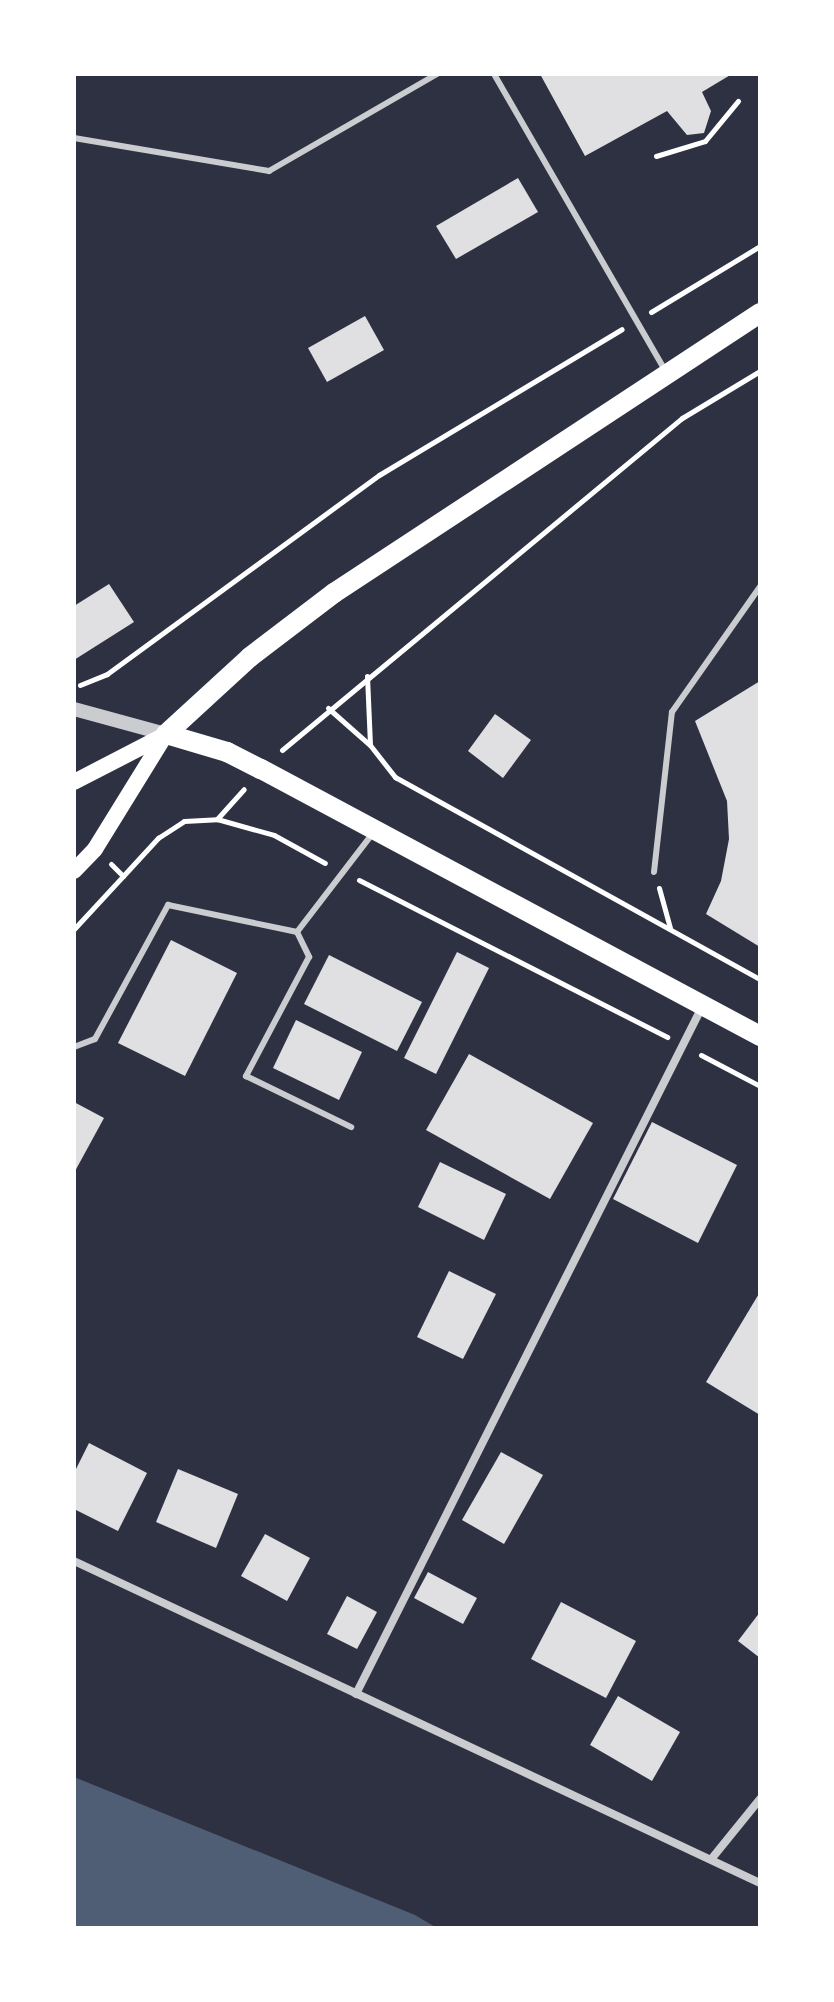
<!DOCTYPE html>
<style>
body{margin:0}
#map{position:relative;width:834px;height:2002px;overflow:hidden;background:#2d3142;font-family:"Noto Serif",serif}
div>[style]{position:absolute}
.water>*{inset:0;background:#4f5d75}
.building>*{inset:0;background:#e0e0e3}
.path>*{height:5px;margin:-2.5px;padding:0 2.5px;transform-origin:2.5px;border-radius:2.5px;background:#fff}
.service>*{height:6px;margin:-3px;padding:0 3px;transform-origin:3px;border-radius:3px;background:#caccd0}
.minor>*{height:8px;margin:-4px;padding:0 4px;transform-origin:4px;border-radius:4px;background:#caccd0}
.tertiary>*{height:14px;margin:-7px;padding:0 7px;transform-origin:7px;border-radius:7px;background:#caccd0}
.secondary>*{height:16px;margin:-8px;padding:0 8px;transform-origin:8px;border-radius:8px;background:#fff}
.primary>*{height:20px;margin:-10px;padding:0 10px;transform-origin:10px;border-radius:10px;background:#fff}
span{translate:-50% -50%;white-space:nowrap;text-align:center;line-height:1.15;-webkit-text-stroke:7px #fff;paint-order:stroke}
.frame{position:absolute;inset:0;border:76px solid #fff;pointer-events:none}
</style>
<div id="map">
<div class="water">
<div style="clip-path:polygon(74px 1777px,415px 1915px,437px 1928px,74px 1928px)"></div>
</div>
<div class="building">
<div style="clip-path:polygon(540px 74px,732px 74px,702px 92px,711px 111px,704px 133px,687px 135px,667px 111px,585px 156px)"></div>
<div style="clip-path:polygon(518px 178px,538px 212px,456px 259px,436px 226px)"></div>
<div style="clip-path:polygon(365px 316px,384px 350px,327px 382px,308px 348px)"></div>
<div style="clip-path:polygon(109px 584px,134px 622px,74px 660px,74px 606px)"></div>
<div style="clip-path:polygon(760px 681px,760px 947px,706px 914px,721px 881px,729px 839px,727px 801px,695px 721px)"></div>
<div style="clip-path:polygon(495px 714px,531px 740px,503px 778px,468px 751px)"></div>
<div style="clip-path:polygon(171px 940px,237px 973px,185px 1076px,118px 1043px)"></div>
<div style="clip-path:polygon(457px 952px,489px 968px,436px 1074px,404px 1058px)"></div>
<div style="clip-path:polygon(329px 955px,422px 1002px,397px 1051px,304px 1004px)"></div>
<div style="clip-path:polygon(296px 1020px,362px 1052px,339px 1100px,273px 1068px)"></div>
<div style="clip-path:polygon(469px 1054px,593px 1123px,550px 1199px,426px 1130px)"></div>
<div style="clip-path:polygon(74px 1102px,104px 1118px,74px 1173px)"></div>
<div style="clip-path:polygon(652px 1122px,737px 1165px,698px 1243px,613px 1199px)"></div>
<div style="clip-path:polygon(440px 1162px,506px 1194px,484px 1240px,418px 1207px)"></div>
<div style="clip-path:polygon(449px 1271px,496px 1294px,463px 1359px,417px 1337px)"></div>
<div style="clip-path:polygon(760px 1292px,760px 1415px,706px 1382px)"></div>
<div style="clip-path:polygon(89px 1443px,147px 1473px,118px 1531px,74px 1509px,74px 1473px)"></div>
<div style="clip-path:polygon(501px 1452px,543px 1475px,504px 1544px,462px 1520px)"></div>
<div style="clip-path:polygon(178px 1469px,238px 1494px,216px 1548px,156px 1522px)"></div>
<div style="clip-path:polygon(265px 1534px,310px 1558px,287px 1601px,241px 1576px)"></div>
<div style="clip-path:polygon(428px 1572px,477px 1598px,463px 1624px,414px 1598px)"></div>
<div style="clip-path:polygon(347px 1596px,377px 1612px,357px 1649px,327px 1634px)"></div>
<div style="clip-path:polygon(561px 1602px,636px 1641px,606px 1698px,531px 1659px)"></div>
<div style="clip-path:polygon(760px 1612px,760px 1658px,738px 1641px)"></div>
<div style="clip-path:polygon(618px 1696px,680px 1732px,652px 1781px,590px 1745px)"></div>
</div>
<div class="path">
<div style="left:656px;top:156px;width:51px;rotate:-17deg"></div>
<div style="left:705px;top:141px;width:52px;rotate:-50.5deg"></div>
<div style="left:651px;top:312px;width:127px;rotate:-31.2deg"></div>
<div style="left:367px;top:676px;width:68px;rotate:87.5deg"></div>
<div style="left:80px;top:685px;width:29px;rotate:-22deg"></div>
<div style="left:107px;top:674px;width:337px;rotate:-36.2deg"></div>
<div style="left:379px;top:475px;width:283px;rotate:-31deg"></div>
<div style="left:328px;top:708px;width:56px;rotate:41.4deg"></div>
<div style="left:370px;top:745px;width:41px;rotate:52deg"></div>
<div style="left:395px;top:777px;width:417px;rotate:29deg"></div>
<div style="left:282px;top:750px;width:520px;rotate:-39.69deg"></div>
<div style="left:682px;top:418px;width:91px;rotate:-31.1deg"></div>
<div style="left:217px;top:819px;width:40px;rotate:-48deg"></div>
<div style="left:111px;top:864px;width:17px;rotate:45deg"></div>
<div style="left:123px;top:876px;width:52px;rotate:-47.4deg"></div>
<div style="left:158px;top:838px;width:31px;rotate:-33deg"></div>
<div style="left:184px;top:821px;width:33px;rotate:-3deg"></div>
<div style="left:217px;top:819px;width:59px;rotate:15.7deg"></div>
<div style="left:274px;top:835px;width:58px;rotate:28.8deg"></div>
<div style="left:359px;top:880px;width:346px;rotate:27deg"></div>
<div style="left:659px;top:888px;width:41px;rotate:74.6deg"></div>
<div style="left:74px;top:929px;width:72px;rotate:-47.2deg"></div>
<div style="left:701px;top:1055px;width:67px;rotate:27.7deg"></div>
</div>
<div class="service">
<div style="left:494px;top:74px;width:344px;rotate:60deg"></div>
<div style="left:74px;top:138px;width:198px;rotate:9.6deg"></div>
<div style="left:269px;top:171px;width:194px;rotate:-30deg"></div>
<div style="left:654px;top:872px;width:161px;rotate:-83.6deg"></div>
<div style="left:672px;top:712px;width:153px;rotate:-54.9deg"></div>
<div style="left:297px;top:932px;width:28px;rotate:64deg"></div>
<div style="left:309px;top:957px;width:135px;rotate:117.9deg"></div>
<div style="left:246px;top:1076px;width:117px;rotate:25.9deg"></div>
<div style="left:297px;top:932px;width:125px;rotate:-52.5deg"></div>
<div style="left:74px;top:1047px;width:22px;rotate:-21deg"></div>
<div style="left:95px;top:1039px;width:153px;rotate:-61.4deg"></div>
<div style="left:168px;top:905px;width:132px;rotate:11.8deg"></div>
</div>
<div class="minor">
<div style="left:74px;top:1561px;width:758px;rotate:25.14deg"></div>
<div style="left:356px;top:1694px;width:771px;rotate:-63.27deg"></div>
<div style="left:713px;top:1857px;width:75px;rotate:-51deg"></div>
</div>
<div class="tertiary">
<div style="left:74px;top:709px;width:95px;rotate:15.2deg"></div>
</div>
<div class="secondary">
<div style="left:74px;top:782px;width:102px;rotate:-27.3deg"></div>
<div style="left:74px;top:871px;width:30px;rotate:-46deg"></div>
<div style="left:95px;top:849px;width:135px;rotate:-58.3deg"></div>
</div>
<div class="primary">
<div style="left:760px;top:313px;width:510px;rotate:146.68deg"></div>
<div style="left:334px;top:593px;width:106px;rotate:142.7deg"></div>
<div style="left:250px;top:657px;width:114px;rotate:137.5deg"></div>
<div style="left:166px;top:734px;width:64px;rotate:16.4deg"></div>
<div style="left:227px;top:752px;width:38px;rotate:27deg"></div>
<div style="left:261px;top:769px;width:566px;rotate:28.15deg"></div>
</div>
<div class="frame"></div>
</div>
